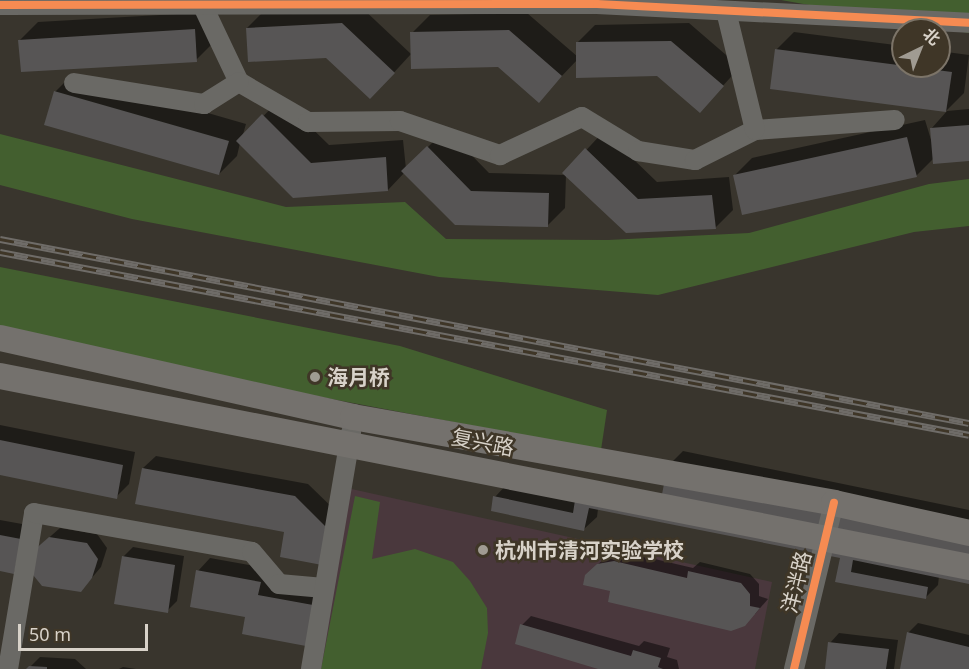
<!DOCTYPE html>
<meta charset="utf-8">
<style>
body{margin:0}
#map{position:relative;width:969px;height:669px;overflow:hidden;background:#39352d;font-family:"Noto Sans","Noto Sans SC",sans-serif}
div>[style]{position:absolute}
.education>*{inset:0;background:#4a383d}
.green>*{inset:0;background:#435f2f}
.shadow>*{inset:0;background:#0007}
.building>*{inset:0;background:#575555}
.minor>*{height:20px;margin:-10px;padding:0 10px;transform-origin:10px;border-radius:10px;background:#6a6965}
.major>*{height:26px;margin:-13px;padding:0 13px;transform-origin:13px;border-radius:13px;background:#74716d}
.rail>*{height:7px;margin-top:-3.5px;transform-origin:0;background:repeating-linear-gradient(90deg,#3f3627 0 14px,#6f6c68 0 28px);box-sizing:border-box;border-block:2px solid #6f6c68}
.cycleway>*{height:8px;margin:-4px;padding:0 4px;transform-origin:4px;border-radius:4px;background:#f68b52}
.dots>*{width:16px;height:16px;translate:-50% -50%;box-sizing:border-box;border:3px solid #3f3627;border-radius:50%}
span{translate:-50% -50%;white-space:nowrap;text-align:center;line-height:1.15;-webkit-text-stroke:5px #3f3627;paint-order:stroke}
.poi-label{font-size:21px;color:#d8d2c9;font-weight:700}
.left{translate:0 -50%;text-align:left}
.street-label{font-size:21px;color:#d8d2c9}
.north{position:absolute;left:891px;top:18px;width:60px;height:60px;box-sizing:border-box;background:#3f3627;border:2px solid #7c7468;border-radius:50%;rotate:43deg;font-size:16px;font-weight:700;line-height:24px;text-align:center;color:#d8d2c9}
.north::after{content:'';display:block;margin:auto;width:21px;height:27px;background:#a09b92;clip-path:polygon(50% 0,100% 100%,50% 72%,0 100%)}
.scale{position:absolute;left:18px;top:624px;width:130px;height:27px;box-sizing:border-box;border:3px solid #d8d2c9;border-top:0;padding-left:8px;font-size:18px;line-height:21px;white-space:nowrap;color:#d8d2c9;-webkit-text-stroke:4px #3f3627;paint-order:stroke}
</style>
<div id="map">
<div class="education">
<div style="clip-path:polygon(347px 488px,772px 582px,755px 669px,312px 669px)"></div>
</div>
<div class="green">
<div style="clip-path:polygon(781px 0,969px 0,969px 33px,944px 29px)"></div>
<div style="clip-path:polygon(0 134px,286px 207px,405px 202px,446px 239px,608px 240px,749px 233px,929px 184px,969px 179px,969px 226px,914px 232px,658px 295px,439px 277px,132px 219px,0 185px)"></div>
<div style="clip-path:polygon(0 267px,400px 346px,607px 410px,601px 450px,0 336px)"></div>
<div style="clip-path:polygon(355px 496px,380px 502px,372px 559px,415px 549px,453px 562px,470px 581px,487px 608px,488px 633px,481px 669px,321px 669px)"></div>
</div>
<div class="shadow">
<div style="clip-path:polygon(360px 6px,411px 54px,388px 79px,247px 28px,265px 10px)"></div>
<div style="clip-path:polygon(212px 12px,214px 42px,196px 60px,20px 40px,38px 22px)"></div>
<div style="clip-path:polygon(527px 13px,578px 57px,577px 43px,595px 25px,689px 23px,740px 67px,700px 111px,657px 75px,578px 59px,539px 100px,499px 66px,412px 33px,430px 15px)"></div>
<div style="clip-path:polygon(794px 32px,903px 46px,903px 66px,939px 66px,939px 51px,969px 55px,964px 93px,946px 111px,776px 50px)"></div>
<div style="clip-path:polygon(73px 74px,246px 124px,242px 138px,281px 98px,329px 145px,403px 140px,406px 169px,446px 129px,489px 173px,566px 175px,565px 208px,547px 226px,405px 172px,388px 190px,240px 143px,237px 156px,219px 174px,55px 92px)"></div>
<div style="clip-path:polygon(969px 109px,969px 160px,934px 158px,916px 176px,734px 176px,752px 158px,925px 120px,932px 143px,931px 129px,947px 111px)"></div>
<div style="clip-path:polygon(604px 131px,657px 182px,729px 177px,733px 210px,715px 228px,565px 173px)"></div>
<div style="clip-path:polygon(0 425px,135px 452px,129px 484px,116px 497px,0 474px)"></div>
<div style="clip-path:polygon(683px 451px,969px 510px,969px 582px,939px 576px,938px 585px,925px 598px,837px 581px,841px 557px,598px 509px,597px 517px,584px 529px,495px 497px,507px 484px,663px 496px,670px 464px)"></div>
<div style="clip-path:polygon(156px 456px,308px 484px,341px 516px,334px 551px,143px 468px)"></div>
<div style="clip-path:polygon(0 520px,33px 526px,0 569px)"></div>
<div style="clip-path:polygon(60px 528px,97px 534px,107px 548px,101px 567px,90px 580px,44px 542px)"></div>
<div style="clip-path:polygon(133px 547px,184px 556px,177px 601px,167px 611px,123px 557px)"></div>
<div style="clip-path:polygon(625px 552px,693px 568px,700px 562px,750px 574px,759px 584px,759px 596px,768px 599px,755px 614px,612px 590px,597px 565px,609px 555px)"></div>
<div style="clip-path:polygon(210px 558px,272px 569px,270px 583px,325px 592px,305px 644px,247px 616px,198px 571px)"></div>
<div style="clip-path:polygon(531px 616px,639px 646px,644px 641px,670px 648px,667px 657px,677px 660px,679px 669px,600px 669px,522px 625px)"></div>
<div style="clip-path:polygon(918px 623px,969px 635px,969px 669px,902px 669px,908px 633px)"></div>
<div style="clip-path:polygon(839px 633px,898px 640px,894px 669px,827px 669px,830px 643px)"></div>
<div style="clip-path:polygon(40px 657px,75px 659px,86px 669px,28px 669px)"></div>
<div style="clip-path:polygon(123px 667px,136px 669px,119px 669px)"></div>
</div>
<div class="building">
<div style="clip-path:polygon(342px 23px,395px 73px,370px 99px,326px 58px,248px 62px,246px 28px)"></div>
<div style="clip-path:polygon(195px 29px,197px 62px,21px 72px,18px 40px)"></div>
<div style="clip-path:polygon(509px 30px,562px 76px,539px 103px,498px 67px,411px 69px,410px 32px)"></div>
<div style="clip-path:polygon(671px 41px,724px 86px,700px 113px,657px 76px,576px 78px,576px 42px)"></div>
<div style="clip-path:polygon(775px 49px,952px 72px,946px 112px,770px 89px)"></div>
<div style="clip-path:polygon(54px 91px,229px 141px,219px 175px,44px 125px)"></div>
<div style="clip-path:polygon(262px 114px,311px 163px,386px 157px,388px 191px,293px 198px,236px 141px)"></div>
<div style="clip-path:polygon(969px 125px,969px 161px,933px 164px,930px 128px)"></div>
<div style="clip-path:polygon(907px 137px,917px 177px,742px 215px,733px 175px)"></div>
<div style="clip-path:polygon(427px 146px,471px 191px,549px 193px,548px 227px,455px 225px,401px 171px)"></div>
<div style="clip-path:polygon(585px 148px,638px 199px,712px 195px,716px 229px,626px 233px,562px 173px)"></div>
<div style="clip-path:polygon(0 440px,123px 465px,117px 499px,0 475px)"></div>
<div style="clip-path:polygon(668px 463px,969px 525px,969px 584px,853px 560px,851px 572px,928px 587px,926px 599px,835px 582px,840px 558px,589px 508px,584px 531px,491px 511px,493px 496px,573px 513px,576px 494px,659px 510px)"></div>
<div style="clip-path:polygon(142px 468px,295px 496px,329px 530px,322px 565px,280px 557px,284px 532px,135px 504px)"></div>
<div style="clip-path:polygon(0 535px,21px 539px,14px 574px,0 571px)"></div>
<div style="clip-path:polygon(49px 537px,87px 543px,98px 559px,92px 578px,81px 592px,42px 586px,29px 570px,32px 552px)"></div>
<div style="clip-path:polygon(122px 556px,175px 565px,168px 613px,114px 604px)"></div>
<div style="clip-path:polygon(614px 561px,687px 578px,688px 571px,741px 583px,750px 594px,750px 606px,760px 608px,745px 626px,731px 631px,608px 602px,610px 591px,583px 585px,585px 575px,597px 564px)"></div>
<div style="clip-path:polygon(196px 570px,261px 582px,258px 595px,313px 605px,306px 646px,242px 634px,245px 617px,190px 607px)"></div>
<div style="clip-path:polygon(520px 624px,631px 656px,633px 650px,661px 658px,658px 667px,663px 669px,598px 669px,515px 644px)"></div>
<div style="clip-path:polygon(907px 632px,969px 647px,969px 669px,900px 669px)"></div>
<div style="clip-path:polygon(828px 642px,889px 649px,886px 669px,825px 669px)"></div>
<div style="clip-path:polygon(29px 666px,47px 667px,47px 669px,26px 669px)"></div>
</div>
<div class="minor">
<div style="left:200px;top:0;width:91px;rotate:64.6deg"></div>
<div style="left:239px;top:82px;width:80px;rotate:30.1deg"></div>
<div style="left:308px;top:122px;width:92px;rotate:-0.6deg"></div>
<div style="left:400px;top:121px;width:106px;rotate:18.8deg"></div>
<div style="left:500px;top:155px;width:90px;rotate:-24.9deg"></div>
<div style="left:582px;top:117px;width:66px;rotate:31.3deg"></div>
<div style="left:638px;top:151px;width:58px;rotate:9deg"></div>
<div style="left:695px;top:160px;width:67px;rotate:-26.6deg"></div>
<div style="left:755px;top:130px;width:140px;rotate:-4.1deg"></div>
<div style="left:0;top:5px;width:597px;rotate:-0.1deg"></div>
<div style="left:597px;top:4px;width:372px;rotate:2.9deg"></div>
<div style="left:726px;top:11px;width:122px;rotate:76.3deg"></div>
<div style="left:74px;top:83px;width:132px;rotate:9.2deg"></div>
<div style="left:204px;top:104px;width:41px;rotate:-32.2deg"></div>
<div style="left:8px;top:669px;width:158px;rotate:-80.5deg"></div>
<div style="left:34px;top:513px;width:221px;rotate:10.1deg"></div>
<div style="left:252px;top:552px;width:42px;rotate:49.8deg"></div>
<div style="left:279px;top:584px;width:45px;rotate:5.1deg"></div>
<div style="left:311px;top:669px;width:240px;rotate:-80.4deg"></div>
<div style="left:794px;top:669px;width:171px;rotate:-76.5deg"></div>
</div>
<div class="major">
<div style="left:0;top:338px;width:362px;rotate:12.6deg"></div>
<div style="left:353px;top:417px;width:489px;rotate:10.1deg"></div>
<div style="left:834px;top:503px;width:138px;rotate:12.5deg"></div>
<div style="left:0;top:376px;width:988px;rotate:11.15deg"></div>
</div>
<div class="rail">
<div style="left:0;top:239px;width:986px;rotate:10.75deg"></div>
<div style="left:0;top:252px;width:986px;rotate:10.69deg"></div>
</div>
<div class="cycleway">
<div style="left:0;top:5px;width:597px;rotate:-0.1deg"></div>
<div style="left:597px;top:4px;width:372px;rotate:2.9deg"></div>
<div style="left:794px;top:669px;width:171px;rotate:-76.5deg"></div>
</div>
<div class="dots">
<div style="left:315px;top:377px;background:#a09b92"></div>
<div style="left:483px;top:550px;background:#a09b92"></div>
</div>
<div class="poi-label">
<span class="left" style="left:327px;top:377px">海月桥</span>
<span class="left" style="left:495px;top:550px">杭州市清河实验学校</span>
</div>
<div class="street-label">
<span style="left:483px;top:442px;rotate:11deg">复兴路</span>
<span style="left:796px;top:582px;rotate:-76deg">洋泮路</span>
</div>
<div class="north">北</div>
<div class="scale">50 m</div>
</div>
